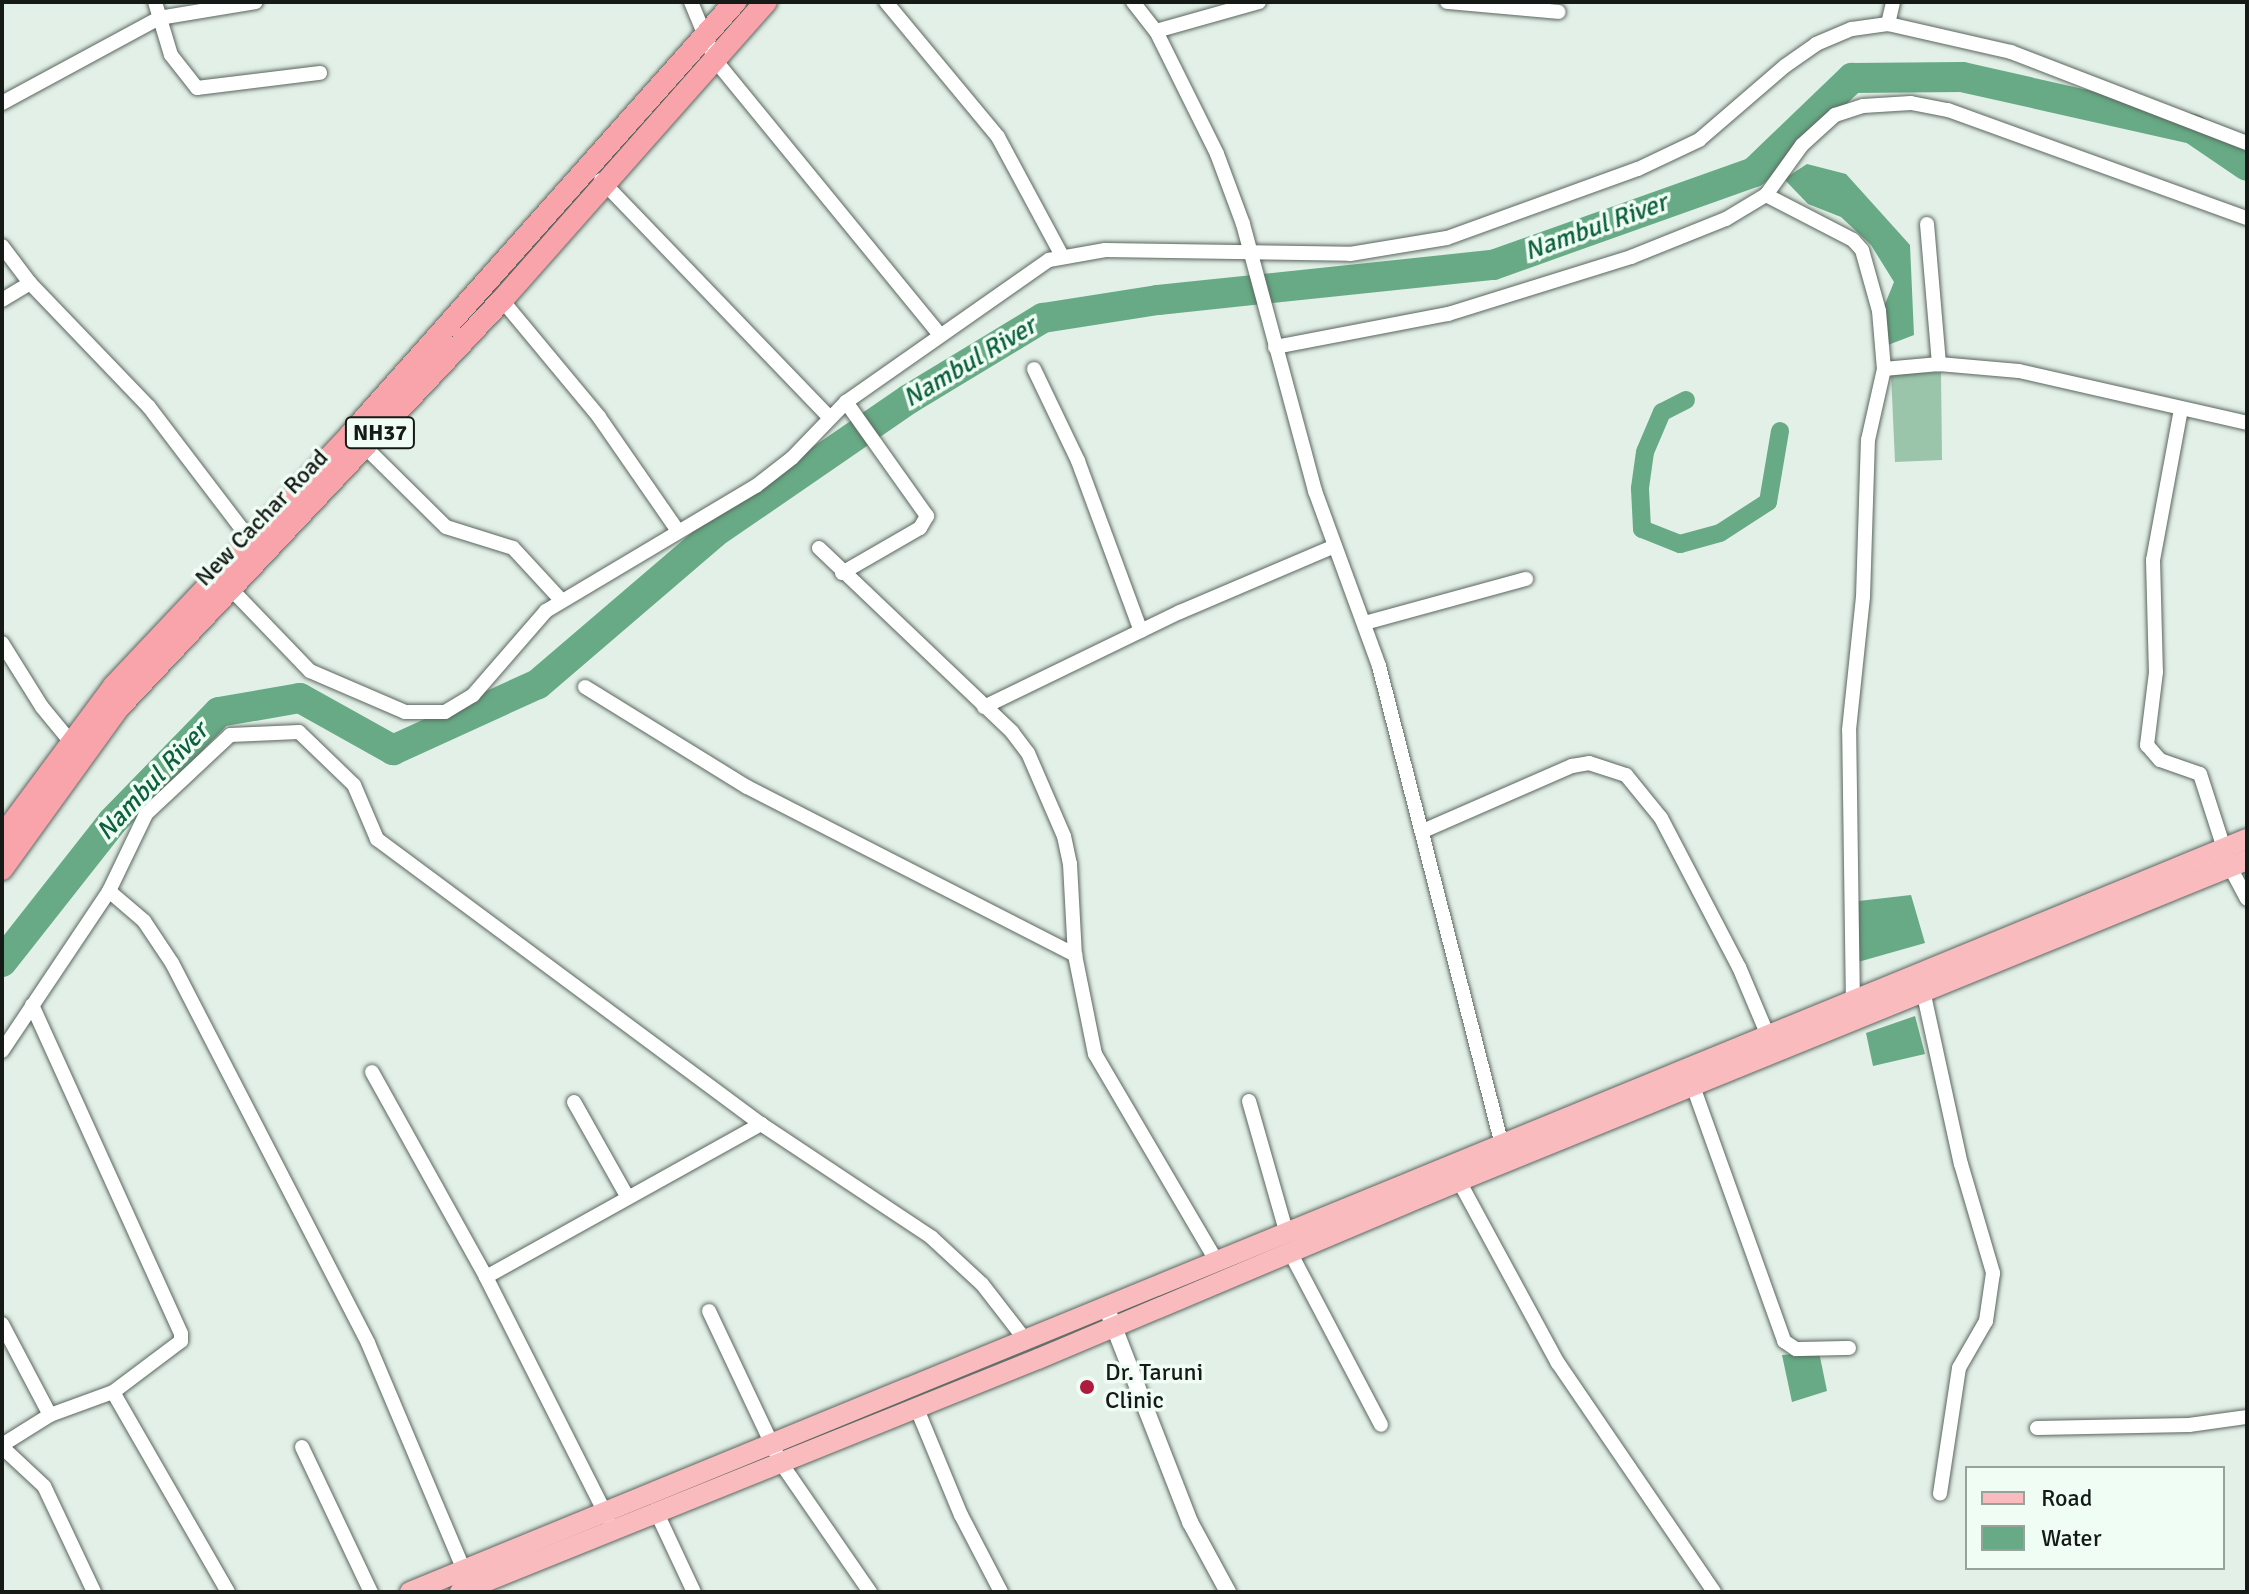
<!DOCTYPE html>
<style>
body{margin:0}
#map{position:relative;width:2249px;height:1594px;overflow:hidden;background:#e2f0e7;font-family:Signika,sans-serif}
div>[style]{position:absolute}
.green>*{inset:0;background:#9bc5ab}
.water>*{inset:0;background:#67aa85}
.canal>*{height:18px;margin:-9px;padding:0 9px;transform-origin:9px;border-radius:9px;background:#67aa85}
.river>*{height:30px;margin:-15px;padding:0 15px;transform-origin:15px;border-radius:15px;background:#67aa85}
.roads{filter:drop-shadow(0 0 2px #5b665f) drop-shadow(0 0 2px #5b665f)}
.minor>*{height:14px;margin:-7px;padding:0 7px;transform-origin:7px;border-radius:7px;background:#fff}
.tertiary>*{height:16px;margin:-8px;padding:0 8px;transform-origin:8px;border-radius:8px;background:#fff}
.primary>*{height:20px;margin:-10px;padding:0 10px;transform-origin:10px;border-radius:10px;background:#fabbbf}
.trunk>*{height:22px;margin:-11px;padding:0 11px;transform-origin:11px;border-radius:11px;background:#f8a4aa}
.dots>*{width:22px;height:22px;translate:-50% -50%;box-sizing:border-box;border:4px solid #effdf4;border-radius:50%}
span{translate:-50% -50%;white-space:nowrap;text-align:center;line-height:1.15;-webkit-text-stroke:7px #effdf4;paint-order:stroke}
.shield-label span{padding:2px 6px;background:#effdf4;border:2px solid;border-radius:6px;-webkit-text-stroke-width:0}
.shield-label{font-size:22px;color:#151a17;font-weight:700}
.street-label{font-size:24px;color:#151a17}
.poi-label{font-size:24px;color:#151a17}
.left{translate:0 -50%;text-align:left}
.water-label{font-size:26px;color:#0d603c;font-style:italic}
.frame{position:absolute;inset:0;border:4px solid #151a17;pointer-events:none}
.legend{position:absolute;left:1965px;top:1466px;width:260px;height:104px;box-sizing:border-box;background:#effdf4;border:2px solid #98a29c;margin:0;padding:10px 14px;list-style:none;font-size:24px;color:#151a17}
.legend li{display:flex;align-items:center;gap:16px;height:40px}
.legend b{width:40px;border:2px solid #98a29c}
</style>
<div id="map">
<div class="green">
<div style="clip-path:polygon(1941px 372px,1942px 460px,1895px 462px,1891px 374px)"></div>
</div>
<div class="water">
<div style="clip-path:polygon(1807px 164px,1846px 174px,1910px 245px,1914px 335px,1888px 345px,1883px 309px,1894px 282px,1871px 245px,1841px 217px,1808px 204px,1784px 179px)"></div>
<div style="clip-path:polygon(1911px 895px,1925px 943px,1858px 962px,1850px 902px)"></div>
<div style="clip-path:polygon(1915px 1016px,1925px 1054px,1873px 1066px,1866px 1033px)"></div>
<div style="clip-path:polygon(1819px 1352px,1827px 1391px,1792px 1402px,1782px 1355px)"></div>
</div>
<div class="canal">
<div style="left:1686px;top:400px;width:27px;rotate:153deg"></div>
<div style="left:1662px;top:412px;width:43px;rotate:113deg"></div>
<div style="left:1645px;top:452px;width:37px;rotate:98deg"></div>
<div style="left:1640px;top:489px;width:40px;rotate:87.1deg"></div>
<div style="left:1642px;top:529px;width:41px;rotate:21.5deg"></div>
<div style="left:1680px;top:544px;width:41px;rotate:-15.4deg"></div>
<div style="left:1720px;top:533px;width:57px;rotate:-32.9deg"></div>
<div style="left:1768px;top:502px;width:72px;rotate:-80.4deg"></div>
</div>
<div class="river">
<div style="left:2px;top:962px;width:178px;rotate:-51.8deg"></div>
<div style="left:112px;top:822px;width:153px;rotate:-45.8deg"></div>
<div style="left:219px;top:712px;width:82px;rotate:-9.8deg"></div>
<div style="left:300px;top:698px;width:107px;rotate:29.2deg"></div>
<div style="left:393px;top:750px;width:159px;rotate:-24.5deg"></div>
<div style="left:538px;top:684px;width:232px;rotate:-40.6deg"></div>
<div style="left:714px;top:533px;width:237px;rotate:-34.5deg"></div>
<div style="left:909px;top:399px;width:157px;rotate:-31.2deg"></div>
<div style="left:1043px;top:318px;width:116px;rotate:-8.9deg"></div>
<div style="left:1158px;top:300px;width:337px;rotate:-6deg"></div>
<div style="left:1493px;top:265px;width:277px;rotate:-19.6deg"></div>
<div style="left:1754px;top:172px;width:136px;rotate:-43.8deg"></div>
<div style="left:1852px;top:78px;width:110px;rotate:-0.5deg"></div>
<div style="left:1962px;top:77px;width:237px;rotate:12.7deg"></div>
<div style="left:2193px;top:129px;width:65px;rotate:34.4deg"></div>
</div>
<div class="roads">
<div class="minor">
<div style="left:155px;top:2px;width:55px;rotate:73.2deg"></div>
<div style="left:171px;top:55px;width:42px;rotate:51.8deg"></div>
<div style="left:197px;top:88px;width:124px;rotate:-7deg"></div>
<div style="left:691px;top:2px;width:63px;rotate:67.5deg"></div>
<div style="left:715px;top:60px;width:355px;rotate:50.7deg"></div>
<div style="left:886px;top:2px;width:175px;rotate:50.3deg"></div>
<div style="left:998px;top:137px;width:135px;rotate:61.7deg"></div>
<div style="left:1133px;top:2px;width:37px;rotate:52deg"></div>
<div style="left:1156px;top:31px;width:137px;rotate:63.6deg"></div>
<div style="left:1217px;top:154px;width:75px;rotate:69.6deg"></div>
<div style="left:1243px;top:224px;width:277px;rotate:74.9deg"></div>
<div style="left:1315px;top:491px;width:186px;rotate:69.9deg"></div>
<div style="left:1379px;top:666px;width:500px;rotate:75.6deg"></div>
<div style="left:1447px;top:2px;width:112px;rotate:5.1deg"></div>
<div style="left:1888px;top:24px;width:23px;rotate:-77deg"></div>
<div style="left:1156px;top:31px;width:107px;rotate:-15.7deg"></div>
<div style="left:2px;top:103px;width:179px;rotate:-28.4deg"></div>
<div style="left:159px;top:18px;width:98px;rotate:-9.4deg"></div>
<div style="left:601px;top:180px;width:327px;rotate:46.1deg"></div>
<div style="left:1766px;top:195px;width:62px;rotate:-54.2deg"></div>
<div style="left:1802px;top:145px;width:45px;rotate:-42.3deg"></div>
<div style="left:1835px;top:115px;width:29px;rotate:-18deg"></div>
<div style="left:1863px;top:106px;width:48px;rotate:-3.6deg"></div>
<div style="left:1911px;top:103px;width:38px;rotate:11deg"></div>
<div style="left:1948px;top:110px;width:318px;rotate:19.9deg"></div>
<div style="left:1927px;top:224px;width:141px;rotate:85.1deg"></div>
<div style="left:2px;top:246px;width:46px;rotate:52.9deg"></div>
<div style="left:30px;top:283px;width:172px;rotate:46.2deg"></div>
<div style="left:149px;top:407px;width:173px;rotate:52.7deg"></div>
<div style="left:2px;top:300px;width:33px;rotate:-31deg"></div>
<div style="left:502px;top:300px;width:152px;rotate:50.3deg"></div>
<div style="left:599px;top:417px;width:139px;rotate:55.3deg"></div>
<div style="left:1275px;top:347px;width:176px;rotate:-10.8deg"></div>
<div style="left:1448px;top:314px;width:192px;rotate:-17.3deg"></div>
<div style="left:1631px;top:257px;width:102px;rotate:-21.8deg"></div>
<div style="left:1726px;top:219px;width:47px;rotate:-31deg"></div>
<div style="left:1766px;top:195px;width:98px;rotate:27.3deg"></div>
<div style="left:1853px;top:240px;width:13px;rotate:48deg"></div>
<div style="left:1862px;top:250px;width:63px;rotate:74.4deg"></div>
<div style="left:1879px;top:311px;width:58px;rotate:85.1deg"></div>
<div style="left:1034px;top:369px;width:102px;rotate:64.4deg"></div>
<div style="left:1078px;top:461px;width:181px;rotate:69.7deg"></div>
<div style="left:2181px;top:409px;width:154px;rotate:100.5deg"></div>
<div style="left:2153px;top:560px;width:112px;rotate:88.5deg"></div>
<div style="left:2156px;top:672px;width:74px;rotate:97deg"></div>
<div style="left:2147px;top:745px;width:20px;rotate:49deg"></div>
<div style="left:2160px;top:760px;width:42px;rotate:19.3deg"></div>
<div style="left:2200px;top:774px;width:98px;rotate:72.1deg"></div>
<div style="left:2230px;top:867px;width:36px;rotate:62deg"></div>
<div style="left:366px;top:448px;width:112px;rotate:44.6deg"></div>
<div style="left:446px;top:527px;width:70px;rotate:17.4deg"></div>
<div style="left:513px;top:548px;width:71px;rotate:47.3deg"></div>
<div style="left:819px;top:548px;width:267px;rotate:43.6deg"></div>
<div style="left:1012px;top:732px;width:26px;rotate:53deg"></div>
<div style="left:1028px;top:753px;width:90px;rotate:66.6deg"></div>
<div style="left:1064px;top:836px;width:29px;rotate:78deg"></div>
<div style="left:1070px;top:864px;width:91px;rotate:86.9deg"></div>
<div style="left:1075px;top:955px;width:101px;rotate:78.6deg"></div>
<div style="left:1095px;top:1054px;width:241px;rotate:59.6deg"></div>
<div style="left:842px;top:573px;width:90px;rotate:-30deg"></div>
<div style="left:920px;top:528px;width:14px;rotate:-60deg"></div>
<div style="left:927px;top:516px;width:140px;rotate:-125.4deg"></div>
<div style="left:230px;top:588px;width:115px;rotate:46.1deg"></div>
<div style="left:310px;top:671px;width:103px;rotate:23.3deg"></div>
<div style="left:405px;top:712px;width:40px"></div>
<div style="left:445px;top:712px;width:33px;rotate:-31deg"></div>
<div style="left:473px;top:695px;width:111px;rotate:-49deg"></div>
<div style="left:546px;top:611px;width:244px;rotate:-30.8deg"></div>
<div style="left:756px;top:486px;width:46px;rotate:-37.9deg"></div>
<div style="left:792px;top:458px;width:78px;rotate:-46deg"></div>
<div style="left:846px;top:402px;width:248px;rotate:-35deg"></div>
<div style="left:1049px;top:260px;width:57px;rotate:-10.1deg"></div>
<div style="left:1105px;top:250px;width:245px;rotate:0.9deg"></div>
<div style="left:1350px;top:254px;width:98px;rotate:-9.4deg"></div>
<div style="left:1447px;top:238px;width:203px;rotate:-19.9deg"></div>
<div style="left:1638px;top:169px;width:68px;rotate:-25.4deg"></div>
<div style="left:1699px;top:140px;width:113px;rotate:-40.7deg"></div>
<div style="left:1785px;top:66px;width:38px;rotate:-35deg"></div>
<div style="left:1816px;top:44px;width:39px;rotate:-23deg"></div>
<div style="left:1852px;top:29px;width:36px;rotate:-8deg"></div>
<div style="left:1888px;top:24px;width:126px;rotate:12.8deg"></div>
<div style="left:2011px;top:52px;width:253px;rotate:21.1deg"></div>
<div style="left:1365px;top:623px;width:167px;rotate:-15.3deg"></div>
<div style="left:2px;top:643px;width:75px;rotate:58deg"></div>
<div style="left:42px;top:707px;width:44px;rotate:50.5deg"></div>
<div style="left:585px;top:687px;width:190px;rotate:31.7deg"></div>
<div style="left:747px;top:787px;width:369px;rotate:27.1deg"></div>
<div style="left:984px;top:707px;width:218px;rotate:-25.9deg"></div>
<div style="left:1180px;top:612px;width:168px;rotate:-23.1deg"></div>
<div style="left:1423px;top:831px;width:163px;rotate:-23.6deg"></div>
<div style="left:1572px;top:766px;width:17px;rotate:-10deg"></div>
<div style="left:1589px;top:763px;width:39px;rotate:18deg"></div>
<div style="left:1626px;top:775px;width:55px;rotate:50.9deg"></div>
<div style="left:1661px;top:818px;width:168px;rotate:62.4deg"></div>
<div style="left:1739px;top:967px;width:77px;rotate:67.1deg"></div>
<div style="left:109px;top:891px;width:46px;rotate:40.6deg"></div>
<div style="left:144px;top:921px;width:50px;rotate:56.3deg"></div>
<div style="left:172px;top:963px;width:428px;rotate:62.7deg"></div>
<div style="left:368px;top:1343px;width:254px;rotate:67.1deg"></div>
<div style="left:1924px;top:995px;width:173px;rotate:77.7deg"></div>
<div style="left:1961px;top:1164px;width:114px;rotate:73.6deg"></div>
<div style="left:1993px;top:1273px;width:49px;rotate:98.3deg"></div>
<div style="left:1986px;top:1321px;width:54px;rotate:119.9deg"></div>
<div style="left:1959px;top:1368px;width:127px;rotate:98.6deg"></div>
<div style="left:32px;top:1005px;width:361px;rotate:65.6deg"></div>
<div style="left:181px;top:1334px;width:7px;rotate:90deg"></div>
<div style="left:181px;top:1341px;width:85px;rotate:143.1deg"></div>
<div style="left:1853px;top:1007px;width:277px;rotate:-90.8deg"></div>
<div style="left:1849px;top:730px;width:134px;rotate:-84deg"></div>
<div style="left:1863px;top:597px;width:157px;rotate:-88.2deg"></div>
<div style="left:1868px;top:440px;width:73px;rotate:-77.3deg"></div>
<div style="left:1884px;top:369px;width:55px;rotate:-5.2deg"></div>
<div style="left:1939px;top:364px;width:80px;rotate:5deg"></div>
<div style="left:2019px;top:371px;width:234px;rotate:12.8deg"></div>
<div style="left:2px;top:1051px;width:192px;rotate:-56.2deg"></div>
<div style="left:109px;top:891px;width:85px;rotate:-64.3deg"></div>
<div style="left:146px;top:814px;width:115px;rotate:-43.2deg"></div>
<div style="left:230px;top:735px;width:69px;rotate:-2.5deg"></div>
<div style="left:299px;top:732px;width:76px;rotate:43.9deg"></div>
<div style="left:354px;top:785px;width:59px;rotate:66.9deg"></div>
<div style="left:377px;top:839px;width:478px;rotate:36.6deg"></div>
<div style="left:761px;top:1124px;width:204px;rotate:33.6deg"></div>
<div style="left:931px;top:1237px;width:69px;rotate:42.7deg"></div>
<div style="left:982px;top:1284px;width:73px;rotate:52.2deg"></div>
<div style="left:372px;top:1072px;width:235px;rotate:60.9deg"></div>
<div style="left:486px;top:1277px;width:315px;rotate:-29.1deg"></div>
<div style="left:1694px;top:1089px;width:268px;rotate:70.3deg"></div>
<div style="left:1784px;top:1341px;width:14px;rotate:34deg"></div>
<div style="left:1796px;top:1349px;width:53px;rotate:-1.1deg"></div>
<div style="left:1249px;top:1101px;width:138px;rotate:74.1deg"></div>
<div style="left:574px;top:1102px;width:108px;rotate:60.6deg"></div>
<div style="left:1459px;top:1181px;width:207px;rotate:61.5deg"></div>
<div style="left:1558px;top:1363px;width:277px;rotate:55.7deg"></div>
<div style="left:1291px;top:1254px;width:193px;rotate:62.2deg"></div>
<div style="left:486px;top:1277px;width:270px;rotate:63.2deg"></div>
<div style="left:709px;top:1311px;width:168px;rotate:64.7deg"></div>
<div style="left:781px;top:1463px;width:157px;rotate:55.4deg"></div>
<div style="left:2px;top:1324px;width:103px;rotate:62.2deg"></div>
<div style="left:50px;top:1415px;width:67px;rotate:-20.1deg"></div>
<div style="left:113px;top:1392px;width:231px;rotate:60.1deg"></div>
<div style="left:917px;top:1409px;width:115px;rotate:67.5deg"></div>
<div style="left:961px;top:1515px;width:87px;rotate:62.5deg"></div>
<div style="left:2037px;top:1428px;width:152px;rotate:-1.1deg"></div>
<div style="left:2189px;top:1425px;width:59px;rotate:-7.9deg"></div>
<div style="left:2px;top:1445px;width:57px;rotate:-32deg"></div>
<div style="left:2px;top:1447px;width:57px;rotate:42.9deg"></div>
<div style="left:44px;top:1486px;width:117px;rotate:64.7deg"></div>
<div style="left:302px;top:1447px;width:161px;rotate:64.6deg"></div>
<div style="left:656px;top:1511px;width:89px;rotate:64.9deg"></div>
</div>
<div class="tertiary">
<div style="left:1107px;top:1309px;width:229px;rotate:68.7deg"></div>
<div style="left:1190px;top:1522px;width:80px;rotate:61.5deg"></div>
</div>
<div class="primary">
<div style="left:410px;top:1592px;width:1985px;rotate:-22.29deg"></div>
<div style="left:460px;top:1592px;width:623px;rotate:-21.96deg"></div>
<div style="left:1038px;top:1359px;width:457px;rotate:-22.9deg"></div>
<div style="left:1459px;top:1181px;width:851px;rotate:-22.16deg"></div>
</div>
<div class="trunk">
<div style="left:2px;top:837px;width:188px;rotate:-53.4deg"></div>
<div style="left:114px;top:686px;width:347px;rotate:-46.7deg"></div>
<div style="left:352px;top:433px;width:577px;rotate:-48.37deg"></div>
<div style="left:2px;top:869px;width:200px;rotate:-54.2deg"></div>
<div style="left:119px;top:707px;width:559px;rotate:-46.74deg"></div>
<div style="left:502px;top:300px;width:398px;rotate:-48.5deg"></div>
</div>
</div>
<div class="dots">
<div style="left:1087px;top:1387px;background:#af1b3c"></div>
</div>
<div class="shield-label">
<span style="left:380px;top:433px">NH37</span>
</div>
<div class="street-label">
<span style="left:262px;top:518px;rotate:-46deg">New Cachar Road</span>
</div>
<div class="poi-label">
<span class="left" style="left:1105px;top:1387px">Dr. Taruni<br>Clinic</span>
</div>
<div class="water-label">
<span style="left:1596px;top:228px;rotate:-20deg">Nambul River</span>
<span style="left:970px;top:363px;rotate:-31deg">Nambul River</span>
<span style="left:153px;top:782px;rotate:-47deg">Nambul River</span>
</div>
<div class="frame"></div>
<ul class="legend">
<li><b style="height:10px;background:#fabbbf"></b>Road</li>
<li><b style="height:22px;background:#67aa85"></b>Water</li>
</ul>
</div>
